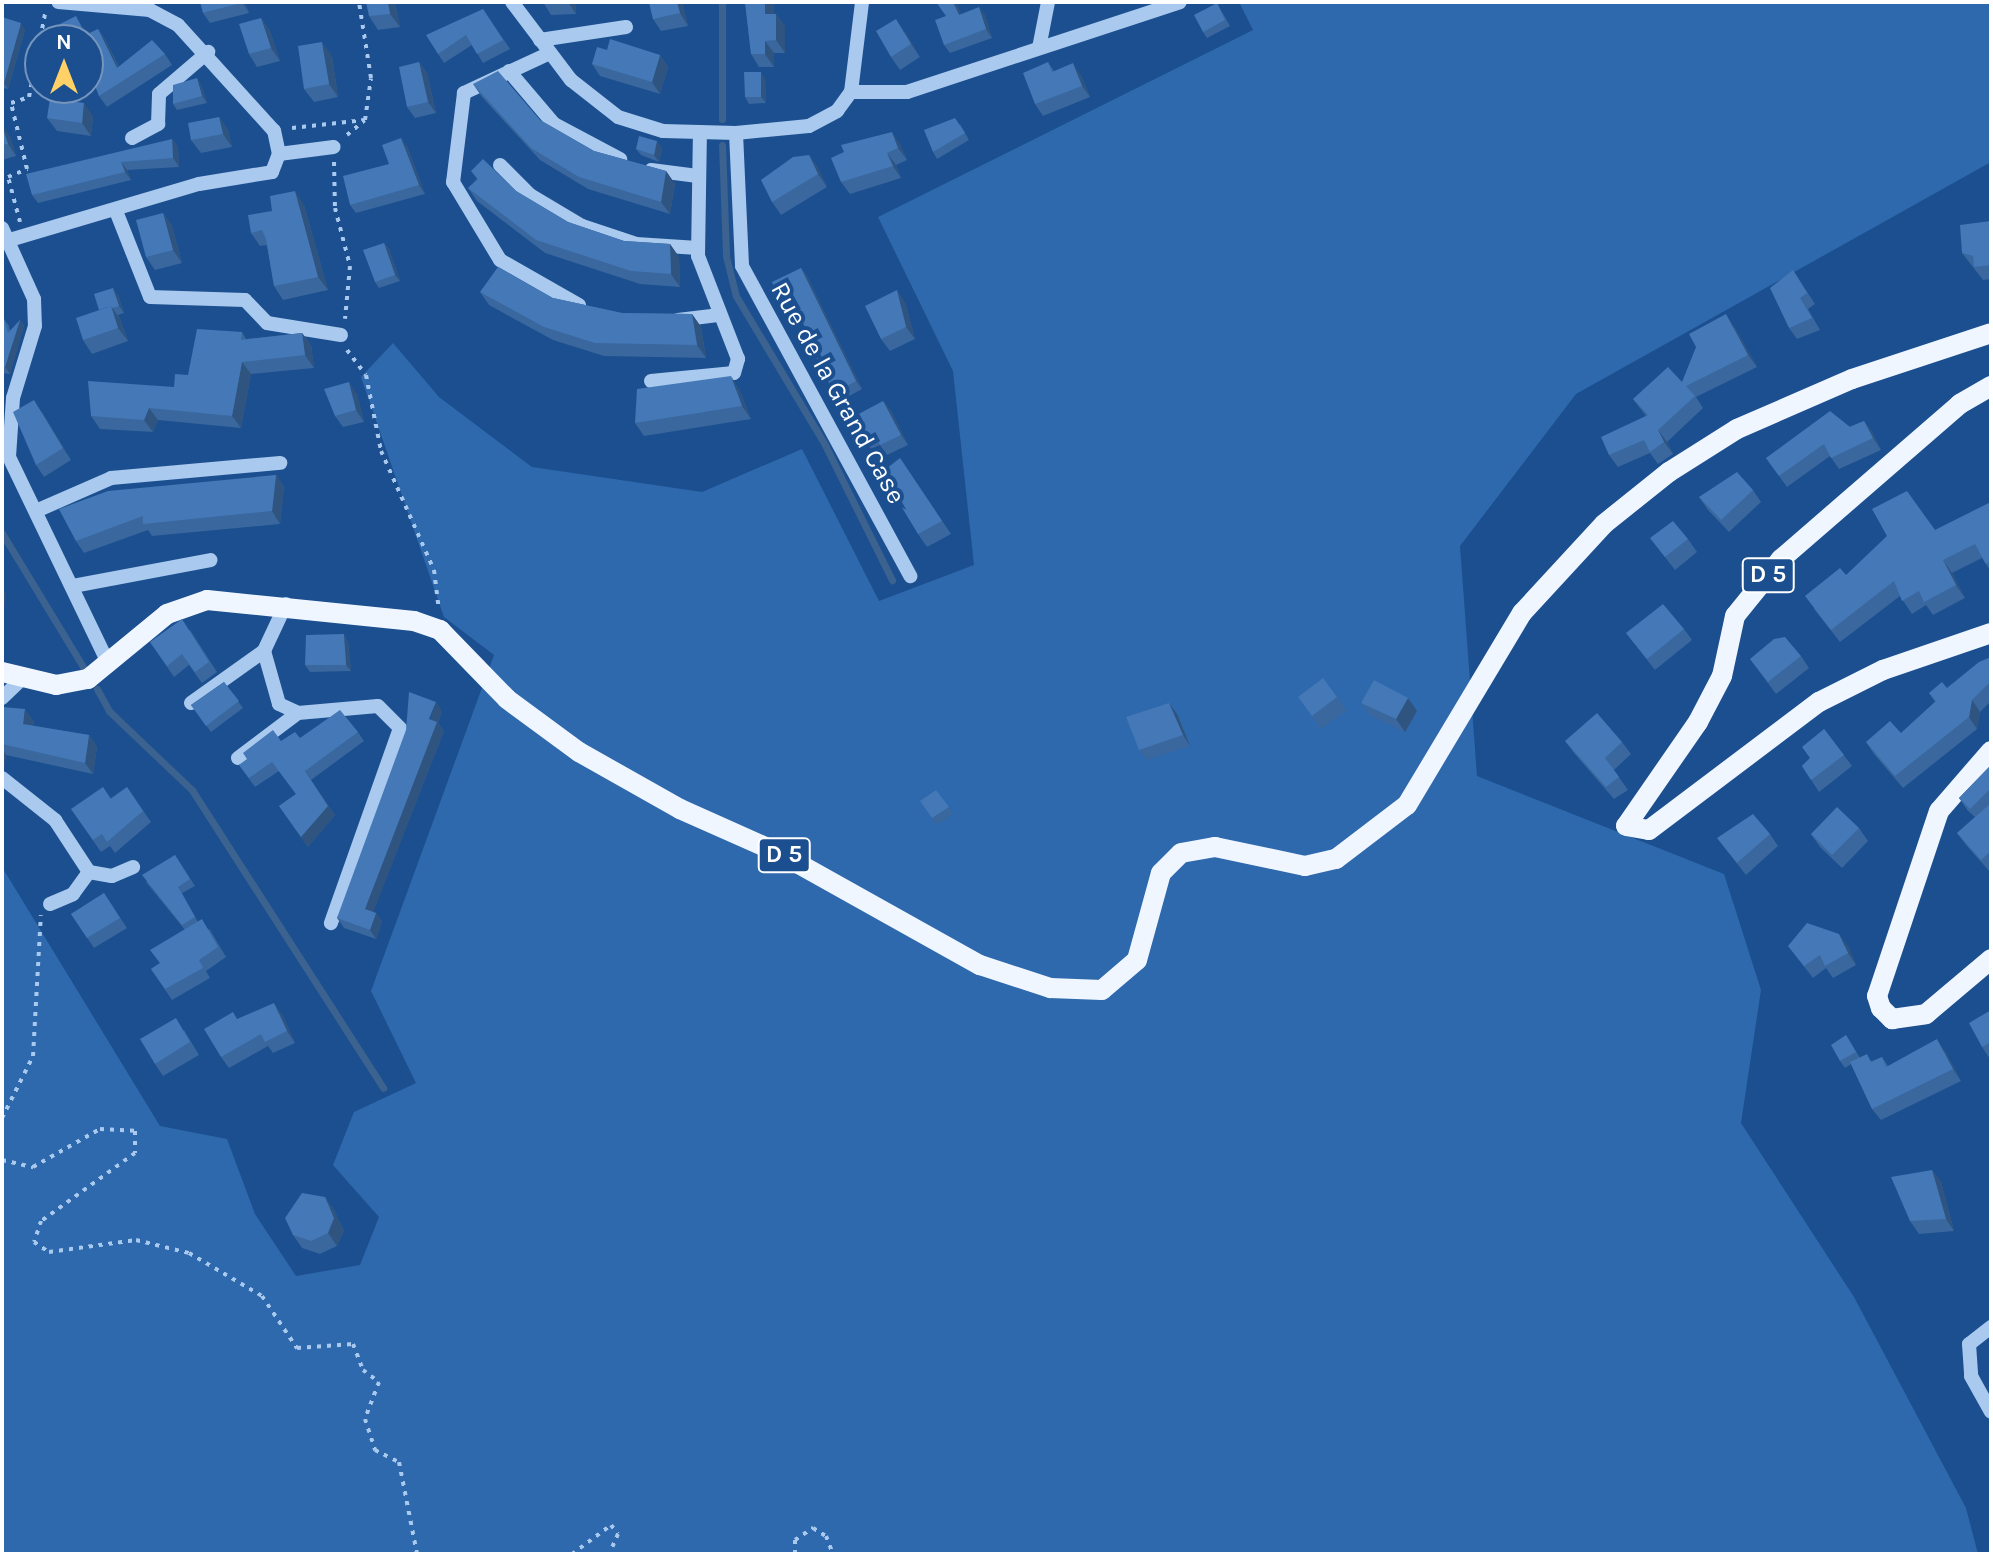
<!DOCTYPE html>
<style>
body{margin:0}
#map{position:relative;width:1993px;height:1556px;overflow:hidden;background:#1b4f8f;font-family:Karla,sans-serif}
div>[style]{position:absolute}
.green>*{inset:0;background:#2e69ad}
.stream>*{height:7px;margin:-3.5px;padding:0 3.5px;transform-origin:3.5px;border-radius:3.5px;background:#3c6290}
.path>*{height:4px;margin-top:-2px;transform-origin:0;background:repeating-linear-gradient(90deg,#a9c9ee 0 4px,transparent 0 10px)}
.minor>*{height:14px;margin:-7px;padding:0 7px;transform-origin:7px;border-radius:7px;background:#a9c9ee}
.major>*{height:20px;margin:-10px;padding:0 10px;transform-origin:10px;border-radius:10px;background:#f0f6ff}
.wall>*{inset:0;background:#3a679d}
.shaded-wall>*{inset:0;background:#305480}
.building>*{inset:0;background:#4478b7}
span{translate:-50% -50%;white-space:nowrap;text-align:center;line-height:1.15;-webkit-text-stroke:8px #1b4f8f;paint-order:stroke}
.shield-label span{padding:2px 6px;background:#1b4f8f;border:2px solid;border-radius:6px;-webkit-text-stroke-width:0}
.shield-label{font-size:24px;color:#fff;font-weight:700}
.street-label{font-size:26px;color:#fff}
.frame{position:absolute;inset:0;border:4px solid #fff;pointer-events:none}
.north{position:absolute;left:24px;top:24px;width:80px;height:80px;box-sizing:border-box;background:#1b4f8f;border:2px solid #7695bc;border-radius:50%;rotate:0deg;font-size:22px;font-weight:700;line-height:32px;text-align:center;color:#fff}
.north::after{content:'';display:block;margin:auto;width:28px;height:36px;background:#ffd166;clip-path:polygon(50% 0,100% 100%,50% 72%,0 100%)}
</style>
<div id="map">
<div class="green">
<div style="clip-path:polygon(1239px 2px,1991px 2px,1991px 162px,1576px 394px,1460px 546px,1477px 776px,1724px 874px,1761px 990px,1741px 1123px,1854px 1297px,1966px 1508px,1978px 1554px,2px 1554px,2px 867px,160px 1126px,227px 1139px,255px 1214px,296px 1276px,360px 1265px,379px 1217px,333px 1165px,354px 1112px,416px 1083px,371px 991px,494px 655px,444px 617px,361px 377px,393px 343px,439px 397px,532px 467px,702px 492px,802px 449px,879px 601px,974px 565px,953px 371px,878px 217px,1253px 30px)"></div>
</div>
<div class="stream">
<div style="left:722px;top:2px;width:117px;rotate:90deg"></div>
<div style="left:722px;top:145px;width:111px;rotate:87.9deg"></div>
<div style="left:726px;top:256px;width:41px;rotate:76deg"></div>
<div style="left:736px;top:296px;width:174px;rotate:59.1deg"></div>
<div style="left:825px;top:445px;width:151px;rotate:63.6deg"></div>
<div style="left:2px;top:533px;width:157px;rotate:58.8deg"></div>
<div style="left:97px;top:689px;width:25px;rotate:61deg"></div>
<div style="left:109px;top:711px;width:115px;rotate:43.6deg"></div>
<div style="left:192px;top:790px;width:354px;rotate:57.3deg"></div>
</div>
<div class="path">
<div style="left:292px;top:128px;width:73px;rotate:-6.3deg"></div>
<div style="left:365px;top:120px;width:42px;rotate:-81.9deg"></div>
<div style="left:371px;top:78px;width:77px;rotate:-99deg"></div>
<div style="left:347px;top:135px;width:23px;rotate:-40deg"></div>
<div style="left:334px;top:162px;width:46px;rotate:88.8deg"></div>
<div style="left:335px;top:208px;width:60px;rotate:75.5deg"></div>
<div style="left:350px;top:266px;width:53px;rotate:95.4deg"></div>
<div style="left:20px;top:222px;width:47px;rotate:-104.9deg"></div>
<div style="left:8px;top:177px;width:21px;rotate:-23deg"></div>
<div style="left:27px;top:169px;width:68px;rotate:-103.6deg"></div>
<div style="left:11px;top:103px;width:19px;rotate:-18deg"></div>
<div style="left:29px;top:97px;width:85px;rotate:-79.1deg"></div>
<div style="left:347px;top:350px;width:31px;rotate:53deg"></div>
<div style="left:366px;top:375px;width:77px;rotate:78.8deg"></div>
<div style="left:381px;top:451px;width:130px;rotate:66deg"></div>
<div style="left:434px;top:570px;width:38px;rotate:83deg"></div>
<div style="left:2px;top:1118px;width:69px;rotate:-63.4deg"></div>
<div style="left:33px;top:1056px;width:141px;rotate:-86.8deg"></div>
<div style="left:2px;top:1160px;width:32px;rotate:13deg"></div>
<div style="left:33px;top:1167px;width:77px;rotate:-29.6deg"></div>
<div style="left:100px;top:1129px;width:35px;rotate:3deg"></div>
<div style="left:135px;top:1131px;width:22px;rotate:90deg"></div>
<div style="left:135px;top:1153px;width:116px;rotate:144.1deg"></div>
<div style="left:41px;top:1221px;width:22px;rotate:108deg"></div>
<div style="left:34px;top:1242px;width:18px;rotate:34deg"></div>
<div style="left:49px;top:1252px;width:88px;rotate:-7.9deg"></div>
<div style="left:136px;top:1240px;width:55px;rotate:13.8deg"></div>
<div style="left:189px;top:1253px;width:85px;rotate:30.5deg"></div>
<div style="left:262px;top:1296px;width:63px;rotate:56.1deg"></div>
<div style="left:297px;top:1348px;width:56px;rotate:-4.1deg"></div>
<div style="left:353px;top:1344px;width:28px;rotate:69deg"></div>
<div style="left:363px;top:1370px;width:20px;rotate:37deg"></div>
<div style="left:379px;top:1382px;width:40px;rotate:111deg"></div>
<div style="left:365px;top:1419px;width:33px;rotate:72deg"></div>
<div style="left:375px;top:1450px;width:27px;rotate:27deg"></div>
<div style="left:399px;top:1462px;width:94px;rotate:78.9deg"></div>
<div style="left:572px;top:1554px;width:49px;rotate:-36.6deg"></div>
<div style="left:611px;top:1525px;width:11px;rotate:52deg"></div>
<div style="left:618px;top:1534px;width:22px;rotate:114deg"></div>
<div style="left:795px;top:1554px;width:14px;rotate:-90deg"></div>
<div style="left:795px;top:1540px;width:22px;rotate:-34deg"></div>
<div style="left:813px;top:1528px;width:15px;rotate:32deg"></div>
<div style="left:826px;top:1536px;width:19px;rotate:69deg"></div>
</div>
<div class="minor">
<div style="left:512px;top:2px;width:98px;rotate:52.9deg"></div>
<div style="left:571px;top:80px;width:60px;rotate:38.2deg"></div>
<div style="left:618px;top:117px;width:47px;rotate:17.3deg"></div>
<div style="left:663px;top:131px;width:73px;rotate:1.6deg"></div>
<div style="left:736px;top:133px;width:73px;rotate:-5.5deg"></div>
<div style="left:809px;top:126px;width:32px;rotate:-28deg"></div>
<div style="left:837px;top:111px;width:24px;rotate:-54deg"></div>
<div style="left:851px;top:92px;width:91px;rotate:-83deg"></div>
<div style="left:540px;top:40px;width:87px;rotate:-8.6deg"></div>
<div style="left:1039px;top:48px;width:47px;rotate:-78.9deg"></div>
<div style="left:550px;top:53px;width:95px;rotate:155.1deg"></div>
<div style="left:464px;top:93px;width:90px;rotate:97deg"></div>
<div style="left:453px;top:182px;width:91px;rotate:58.9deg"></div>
<div style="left:500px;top:260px;width:91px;rotate:29.7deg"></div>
<div style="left:509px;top:71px;width:70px;rotate:49.7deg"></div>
<div style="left:554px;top:124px;width:75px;rotate:27.9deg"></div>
<div style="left:851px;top:92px;width:56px"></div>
<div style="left:907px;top:92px;width:287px;rotate:-18.2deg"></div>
<div style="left:736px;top:133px;width:133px;rotate:87.4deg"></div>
<div style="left:742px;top:266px;width:353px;rotate:61.5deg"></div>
<div style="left:132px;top:138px;width:30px;rotate:-28deg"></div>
<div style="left:158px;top:124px;width:30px;rotate:-88deg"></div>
<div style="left:159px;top:94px;width:65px;rotate:-40.6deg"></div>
<div style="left:279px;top:154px;width:55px;rotate:-7.3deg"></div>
<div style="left:500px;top:165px;width:42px;rotate:45deg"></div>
<div style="left:530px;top:195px;width:61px;rotate:30.8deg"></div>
<div style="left:582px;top:226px;width:57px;rotate:18.4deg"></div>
<div style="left:636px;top:244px;width:62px;rotate:3.7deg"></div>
<div style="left:651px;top:170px;width:47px;rotate:7.3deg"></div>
<div style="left:116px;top:211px;width:92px;rotate:68.4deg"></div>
<div style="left:150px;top:297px;width:95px;rotate:1.8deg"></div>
<div style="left:245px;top:300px;width:32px;rotate:46deg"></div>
<div style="left:267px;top:323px;width:75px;rotate:9.2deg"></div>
<div style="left:2px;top:228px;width:78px;rotate:65.7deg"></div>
<div style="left:34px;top:299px;width:27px;rotate:88deg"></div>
<div style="left:35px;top:326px;width:75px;rotate:107deg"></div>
<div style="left:13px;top:398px;width:59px;rotate:93.9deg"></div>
<div style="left:9px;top:457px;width:231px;rotate:64.3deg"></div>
<div style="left:13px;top:239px;width:194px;rotate:-16.5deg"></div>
<div style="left:199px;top:184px;width:74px;rotate:-9.3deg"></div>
<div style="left:272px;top:172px;width:19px;rotate:-69deg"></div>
<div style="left:279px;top:154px;width:24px;rotate:-102deg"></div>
<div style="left:274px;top:131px;width:143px;rotate:-132.2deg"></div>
<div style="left:178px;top:25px;width:32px;rotate:-152deg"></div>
<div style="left:150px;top:10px;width:92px;rotate:-175deg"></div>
<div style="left:678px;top:320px;width:38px;rotate:-7deg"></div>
<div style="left:651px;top:381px;width:83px;rotate:-5.5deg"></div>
<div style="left:734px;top:373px;width:15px;rotate:-74deg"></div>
<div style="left:738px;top:359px;width:110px;rotate:-111.2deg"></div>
<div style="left:698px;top:256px;width:124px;rotate:-89.1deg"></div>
<div style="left:36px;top:511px;width:82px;rotate:-23.7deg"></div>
<div style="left:111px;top:478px;width:170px;rotate:-5.1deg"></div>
<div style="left:73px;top:586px;width:140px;rotate:-10.7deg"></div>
<div style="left:286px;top:604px;width:52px;rotate:115.1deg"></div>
<div style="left:264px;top:651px;width:55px;rotate:74.2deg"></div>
<div style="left:279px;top:704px;width:21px;rotate:25deg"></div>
<div style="left:298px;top:713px;width:80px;rotate:-5deg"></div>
<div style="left:378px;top:706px;width:31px;rotate:45deg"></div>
<div style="left:400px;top:728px;width:207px;rotate:109.5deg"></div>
<div style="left:2px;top:698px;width:29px;rotate:-44deg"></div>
<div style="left:191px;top:703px;width:90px;rotate:-35.5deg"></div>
<div style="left:238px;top:758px;width:75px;rotate:-36.9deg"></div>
<div style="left:2px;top:778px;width:68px;rotate:38.4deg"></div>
<div style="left:55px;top:820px;width:62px;rotate:56.8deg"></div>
<div style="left:89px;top:872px;width:23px;rotate:10deg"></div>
<div style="left:112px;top:876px;width:23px;rotate:-23deg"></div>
<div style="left:50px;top:904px;width:25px;rotate:-23deg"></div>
<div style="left:73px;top:894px;width:27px;rotate:-54deg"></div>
<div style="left:1991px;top:1327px;width:28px;rotate:142deg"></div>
<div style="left:1969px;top:1344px;width:32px;rotate:86deg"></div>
<div style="left:1971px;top:1376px;width:41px;rotate:60.9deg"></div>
</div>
<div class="major">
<div style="left:1991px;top:386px;width:36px;rotate:150deg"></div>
<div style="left:1960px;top:404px;width:237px;rotate:139.1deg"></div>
<div style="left:1781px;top:559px;width:73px;rotate:128.9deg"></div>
<div style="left:1735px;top:616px;width:61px;rotate:102.2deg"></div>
<div style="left:1722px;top:676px;width:52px;rotate:117.6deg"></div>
<div style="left:1698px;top:722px;width:126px;rotate:124.7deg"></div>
<div style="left:1626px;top:826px;width:23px;rotate:10deg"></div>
<div style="left:1649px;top:830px;width:213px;rotate:-37deg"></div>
<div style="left:1819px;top:702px;width:72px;rotate:-26.6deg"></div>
<div style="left:1883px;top:670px;width:114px;rotate:-18.9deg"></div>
<div style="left:2px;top:672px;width:56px;rotate:13.5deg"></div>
<div style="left:56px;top:685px;width:33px;rotate:-11deg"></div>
<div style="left:88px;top:679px;width:102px;rotate:-39.4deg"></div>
<div style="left:167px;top:614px;width:42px;rotate:-19.3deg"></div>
<div style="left:207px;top:600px;width:208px;rotate:5.8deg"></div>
<div style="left:414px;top:621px;width:28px;rotate:19deg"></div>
<div style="left:440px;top:630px;width:96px;rotate:45.8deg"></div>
<div style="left:507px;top:699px;width:89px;rotate:36.4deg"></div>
<div style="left:579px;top:752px;width:116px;rotate:29.4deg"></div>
<div style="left:680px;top:809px;width:111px;rotate:24deg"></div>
<div style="left:781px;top:854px;width:228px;rotate:29.2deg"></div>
<div style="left:980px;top:965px;width:74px;rotate:18.2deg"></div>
<div style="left:1050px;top:988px;width:52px;rotate:2.2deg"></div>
<div style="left:1102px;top:990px;width:46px;rotate:-40.6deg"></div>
<div style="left:1137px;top:960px;width:90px;rotate:-74.6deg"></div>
<div style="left:1161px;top:873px;width:28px;rotate:-45deg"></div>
<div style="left:1181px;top:853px;width:35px;rotate:-10deg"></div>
<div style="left:1215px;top:847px;width:92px;rotate:11.9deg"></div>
<div style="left:1305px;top:866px;width:32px;rotate:-13deg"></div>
<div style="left:1336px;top:859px;width:89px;rotate:-37.3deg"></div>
<div style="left:1407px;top:805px;width:224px;rotate:-59.1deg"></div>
<div style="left:1522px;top:613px;width:121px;rotate:-47.3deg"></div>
<div style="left:1604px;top:524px;width:83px;rotate:-38.7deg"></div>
<div style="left:1669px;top:472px;width:80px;rotate:-32.3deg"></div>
<div style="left:1737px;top:429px;width:125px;rotate:-23.5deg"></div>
<div style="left:1852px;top:379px;width:146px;rotate:-18.3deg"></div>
<div style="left:1991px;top:751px;width:79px;rotate:130.9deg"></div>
<div style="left:1939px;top:811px;width:195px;rotate:108.5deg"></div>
<div style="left:1877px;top:996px;width:13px;rotate:72deg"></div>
<div style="left:1881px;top:1008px;width:16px;rotate:45deg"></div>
<div style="left:1892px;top:1019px;width:34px;rotate:-8deg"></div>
<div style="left:1926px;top:1014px;width:85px;rotate:-40.2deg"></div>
</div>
<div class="wall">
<div style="clip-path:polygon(245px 2px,249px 13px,210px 23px,203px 13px)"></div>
<div style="clip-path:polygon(395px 2px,400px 27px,378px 30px,369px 16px)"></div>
<div style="clip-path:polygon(543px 2px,575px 2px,576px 14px,551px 15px)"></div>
<div style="clip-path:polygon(649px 2px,682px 2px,688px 26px,661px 31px,653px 19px)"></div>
<div style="clip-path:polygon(745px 2px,774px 2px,774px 14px,776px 14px,785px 26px,785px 53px,774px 53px,774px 67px,759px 67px,751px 54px)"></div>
<div style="clip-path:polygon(956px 2px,961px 14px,985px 15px,992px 38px,950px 53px,944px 45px)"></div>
<div style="clip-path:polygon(1217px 3px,1230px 26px,1207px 38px,1203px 32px)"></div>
<div style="clip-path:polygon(483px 9px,510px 49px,483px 63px,472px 45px,444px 63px,438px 54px)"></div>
<div style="clip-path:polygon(2px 17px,25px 30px,8px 89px,2px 88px)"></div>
<div style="clip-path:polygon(261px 18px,270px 31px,280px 61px,257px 67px,249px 54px)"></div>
<div style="clip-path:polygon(83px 26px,87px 34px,98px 29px,105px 39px,119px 67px,165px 54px,172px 65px,107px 107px,99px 96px)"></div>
<div style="clip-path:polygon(905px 32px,920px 57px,900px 70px,891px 57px)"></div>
<div style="clip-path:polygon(607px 50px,660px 55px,668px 67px,660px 94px,600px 76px,592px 64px)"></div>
<div style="clip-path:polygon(332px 56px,338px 97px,314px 102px,304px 89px)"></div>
<div style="clip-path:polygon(419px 62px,427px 73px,436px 113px,415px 118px,407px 107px)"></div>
<div style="clip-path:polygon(1048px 62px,1054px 71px,1081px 75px,1090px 97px,1043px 116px,1035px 104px)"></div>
<div style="clip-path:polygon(197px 78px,201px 85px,207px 103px,177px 110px,173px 104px)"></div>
<div style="clip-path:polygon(765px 78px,766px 103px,749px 104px,745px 97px)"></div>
<div style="clip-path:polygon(473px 84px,540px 120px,594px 151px,666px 171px,675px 184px,670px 214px,588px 189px,540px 160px,482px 97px)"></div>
<div style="clip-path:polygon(93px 116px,91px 136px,57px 131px,47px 118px)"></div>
<div style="clip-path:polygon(219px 117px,228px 130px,232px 147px,201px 153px,191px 140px)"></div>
<div style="clip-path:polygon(960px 124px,969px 140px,937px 159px,933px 152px)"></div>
<div style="clip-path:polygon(2px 125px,10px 137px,16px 156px,2px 160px)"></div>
<div style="clip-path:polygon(172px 139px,178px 147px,179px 167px,127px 170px,131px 180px,38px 203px,32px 195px)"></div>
<div style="clip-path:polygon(900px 144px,907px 160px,896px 165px,901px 178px,850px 194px,841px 182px)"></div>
<div style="clip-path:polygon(407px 146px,425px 194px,356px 213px,350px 205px)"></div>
<div style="clip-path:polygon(662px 148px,659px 162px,641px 155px,636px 149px)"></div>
<div style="clip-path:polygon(809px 155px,818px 168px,827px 187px,781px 215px,772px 202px)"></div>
<div style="clip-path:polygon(471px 171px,516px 191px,568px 222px,624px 241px,670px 244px,679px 257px,680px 287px,640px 284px,545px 253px,477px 201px,468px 188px,477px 179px)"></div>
<div style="clip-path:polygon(304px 205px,328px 290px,283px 300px,274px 286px,267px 245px,260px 246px,251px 233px,272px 211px)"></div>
<div style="clip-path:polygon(163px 213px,172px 226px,182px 263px,155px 270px,146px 257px)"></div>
<div style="clip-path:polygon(1991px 221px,1991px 279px,1983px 280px,1962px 253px)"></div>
<div style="clip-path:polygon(384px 243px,389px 249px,400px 281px,379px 288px,375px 282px)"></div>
<div style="clip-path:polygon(801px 268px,807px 276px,862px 389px,840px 401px,834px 393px,790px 305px,785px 307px,779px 299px)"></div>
<div style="clip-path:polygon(1793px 270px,1815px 304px,1808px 309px,1820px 330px,1797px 339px,1789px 328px)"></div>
<div style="clip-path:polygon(480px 292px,553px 298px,622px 313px,692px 314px,701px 327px,706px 358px,604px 356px,553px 340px,489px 305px)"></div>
<div style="clip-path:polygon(118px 295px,124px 313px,118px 315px,120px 319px,128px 341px,92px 354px,83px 340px)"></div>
<div style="clip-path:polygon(905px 302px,915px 339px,890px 351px,881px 339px)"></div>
<div style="clip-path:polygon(4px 319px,9px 326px,10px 331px,20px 320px,24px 326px,10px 374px,2px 373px,2px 320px)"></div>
<div style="clip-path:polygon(1734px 326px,1757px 367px,1696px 397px,1703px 408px,1667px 442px,1673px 454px,1658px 464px,1650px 453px,1618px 467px,1609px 455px,1646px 416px,1633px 399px,1682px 382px)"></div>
<div style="clip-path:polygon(242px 332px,246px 339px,302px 333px,311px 345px,314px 368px,251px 374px,241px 428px,158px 420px,153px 432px,100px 429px,91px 416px,174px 387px)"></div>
<div style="clip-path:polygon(739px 389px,751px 419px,644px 436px,635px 423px)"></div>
<div style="clip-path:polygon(357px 394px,364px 422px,343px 427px,335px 416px)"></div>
<div style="clip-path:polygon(883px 401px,891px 411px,908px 445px,887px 455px,880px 445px,871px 449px,864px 439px)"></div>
<div style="clip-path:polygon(42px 412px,71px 460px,44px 477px,36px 465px)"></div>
<div style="clip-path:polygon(1864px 421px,1872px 432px,1881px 450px,1839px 469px,1830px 456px,1787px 487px,1766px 458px)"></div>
<div style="clip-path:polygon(900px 458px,951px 534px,927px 547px,918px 534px)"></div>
<div style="clip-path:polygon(276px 475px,284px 487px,280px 524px,152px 536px,148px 530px,84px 553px,76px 541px,59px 509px)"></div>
<div style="clip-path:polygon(1753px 490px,1761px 502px,1729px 532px,1708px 510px,1699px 497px)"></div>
<div style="clip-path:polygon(1991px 502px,1991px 572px,1982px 558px,1952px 573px,1965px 598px,1933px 615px,1926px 605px,1912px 614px,1900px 596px,1840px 642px,1814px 609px,1846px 575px)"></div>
<div style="clip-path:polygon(1650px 538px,1688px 539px,1697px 552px,1675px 570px)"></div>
<div style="clip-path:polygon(1684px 629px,1692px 640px,1655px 670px,1626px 633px)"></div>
<div style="clip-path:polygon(190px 630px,217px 672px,202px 683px,189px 665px,174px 677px,150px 642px)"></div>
<div style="clip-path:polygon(348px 641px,351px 671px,310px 672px,305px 665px)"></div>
<div style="clip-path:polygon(1801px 656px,1809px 668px,1776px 694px,1750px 659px)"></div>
<div style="clip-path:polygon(1991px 657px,1991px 701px,1980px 712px,1977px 729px,1903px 788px,1874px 754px,1866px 742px,1901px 733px,1935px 702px,1929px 693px,1947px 688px)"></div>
<div style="clip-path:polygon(1323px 678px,1347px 710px,1321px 729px,1298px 697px)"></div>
<div style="clip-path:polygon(224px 682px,243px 708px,211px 732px,191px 705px)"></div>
<div style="clip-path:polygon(1169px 703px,1177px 714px,1190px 746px,1146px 760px,1139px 750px)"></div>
<div style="clip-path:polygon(1361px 703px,1417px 711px,1405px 732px,1371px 716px)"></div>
<div style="clip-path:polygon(2px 707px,34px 721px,33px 726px,89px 735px,97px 747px,93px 774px,6px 755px,4px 768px,2px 767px)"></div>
<div style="clip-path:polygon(442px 711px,438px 723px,444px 731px,373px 912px,376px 913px,382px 922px,376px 939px,344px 928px,337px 918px)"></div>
<div style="clip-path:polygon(1824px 729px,1852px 766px,1819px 792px,1802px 766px,1810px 758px)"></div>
<div style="clip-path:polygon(358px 732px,364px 741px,311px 780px,335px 815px,308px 847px,279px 806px,296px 794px,279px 771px,255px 787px,239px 765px,281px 741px,300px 738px)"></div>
<div style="clip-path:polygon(1565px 741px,1622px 742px,1631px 754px,1614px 770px,1628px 790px,1614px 799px,1574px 753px)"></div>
<div style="clip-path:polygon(1991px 765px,1991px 871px,1990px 872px,1966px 845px,1957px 833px,1975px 817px,1968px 811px,1959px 798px)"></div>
<div style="clip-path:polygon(127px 787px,151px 822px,115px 853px,110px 846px,101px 852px,71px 809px,111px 798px)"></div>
<div style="clip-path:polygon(920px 801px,949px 807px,953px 814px,937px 825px)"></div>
<div style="clip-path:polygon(1859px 828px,1868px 841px,1842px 868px,1820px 847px,1811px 834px)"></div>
<div style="clip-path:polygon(1770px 834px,1778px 846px,1746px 875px,1717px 838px)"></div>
<div style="clip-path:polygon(175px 855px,195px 886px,182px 893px,198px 922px,210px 930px,226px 957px,206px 971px,210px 978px,172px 1000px,151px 969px,160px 963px,185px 930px,146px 882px)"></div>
<div style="clip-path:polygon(104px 893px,127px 928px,94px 948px,71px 914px)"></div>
<div style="clip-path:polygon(1788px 946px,1848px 946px,1856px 965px,1833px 978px,1826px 968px,1813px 978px)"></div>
<div style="clip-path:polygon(1991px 1010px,1991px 1059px,1990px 1059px,1982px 1047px)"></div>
<div style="clip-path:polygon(282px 1014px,295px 1043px,273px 1053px,268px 1046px,229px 1068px,221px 1057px,237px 1019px)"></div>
<div style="clip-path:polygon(184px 1030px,199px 1055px,163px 1076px,155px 1064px)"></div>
<div style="clip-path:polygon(1846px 1035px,1860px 1058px,1872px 1061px,1882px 1057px,1888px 1066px,1945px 1051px,1961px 1081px,1881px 1120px,1872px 1109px,1851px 1064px,1845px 1068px,1840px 1061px)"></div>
<div style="clip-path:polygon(1932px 1170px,1941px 1182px,1954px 1231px,1919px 1234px,1910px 1221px)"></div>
<div style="clip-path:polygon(325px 1197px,334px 1210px,344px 1231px,337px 1246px,320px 1254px,302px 1248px,293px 1235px)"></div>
</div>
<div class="shaded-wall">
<div style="clip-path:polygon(242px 2px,245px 2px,249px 13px)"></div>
<div style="clip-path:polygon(388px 2px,395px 2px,400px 27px,390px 14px)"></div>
<div style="clip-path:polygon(568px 2px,575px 2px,576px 14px)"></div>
<div style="clip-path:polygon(677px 2px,682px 2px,688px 26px,680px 13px)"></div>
<div style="clip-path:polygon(765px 2px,774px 2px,774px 27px,765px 14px)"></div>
<div style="clip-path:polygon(953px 2px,956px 2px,965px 23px,959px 15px)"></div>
<div style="clip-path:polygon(979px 7px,985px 15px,992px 38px,986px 29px)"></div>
<div style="clip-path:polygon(776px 14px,785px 26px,785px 53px,776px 40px)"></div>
<div style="clip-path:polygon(261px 18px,270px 31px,280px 61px,271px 48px)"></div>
<div style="clip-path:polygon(896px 19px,905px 32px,920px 57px,911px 44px)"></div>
<div style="clip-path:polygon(21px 23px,25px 30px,8px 89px,4px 83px)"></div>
<div style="clip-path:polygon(98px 29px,105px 39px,124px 79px,117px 68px)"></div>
<div style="clip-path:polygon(765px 41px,774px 53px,774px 67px,765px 54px)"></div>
<div style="clip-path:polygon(322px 42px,332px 56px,338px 97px,329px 84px)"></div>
<div style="clip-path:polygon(660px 55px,668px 67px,660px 94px,652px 82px)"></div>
<div style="clip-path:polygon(419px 62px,427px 73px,436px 113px,428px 102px)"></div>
<div style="clip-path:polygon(1073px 63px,1081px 75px,1090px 97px,1082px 86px)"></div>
<div style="clip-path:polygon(761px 72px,765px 78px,766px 103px,761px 97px)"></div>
<div style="clip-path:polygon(197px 78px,201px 85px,207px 103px,202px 96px)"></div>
<div style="clip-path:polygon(84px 103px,93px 116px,91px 136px,82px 123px)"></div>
<div style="clip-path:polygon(219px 117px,228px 130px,232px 147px,223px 134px)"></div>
<div style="clip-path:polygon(2px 125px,10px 137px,16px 156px,8px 144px)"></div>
<div style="clip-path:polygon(892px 132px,900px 144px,907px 160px,898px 148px)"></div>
<div style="clip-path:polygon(401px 138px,407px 146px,425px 194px,419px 185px)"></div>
<div style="clip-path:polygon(172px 139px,178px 147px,179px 167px,173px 158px)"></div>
<div style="clip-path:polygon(657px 141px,662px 148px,659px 162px,654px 155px)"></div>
<div style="clip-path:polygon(887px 153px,896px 165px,901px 178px,893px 166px)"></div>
<div style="clip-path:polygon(809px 155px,818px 168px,827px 187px,818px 174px)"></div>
<div style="clip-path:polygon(121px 162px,127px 170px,131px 180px,125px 172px)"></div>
<div style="clip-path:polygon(666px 171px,675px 184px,670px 214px,661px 202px)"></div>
<div style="clip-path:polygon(295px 191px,304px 205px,328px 290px,318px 277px)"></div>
<div style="clip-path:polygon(163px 213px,172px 226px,182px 263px,173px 250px)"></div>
<div style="clip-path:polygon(384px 243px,389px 249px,400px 281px,395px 275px)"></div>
<div style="clip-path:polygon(670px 244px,679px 257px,680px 287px,671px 274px)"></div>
<div style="clip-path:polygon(801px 268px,807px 276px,862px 389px,856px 381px)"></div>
<div style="clip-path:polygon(113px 288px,118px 295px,124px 313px,119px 306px)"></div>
<div style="clip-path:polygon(897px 290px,905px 302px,915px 339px,906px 327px)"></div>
<div style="clip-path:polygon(111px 306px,120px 319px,128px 341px,118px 328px)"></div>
<div style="clip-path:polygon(692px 314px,701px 327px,706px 358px,697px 345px)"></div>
<div style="clip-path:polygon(1726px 314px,1734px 326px,1757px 367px,1748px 355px)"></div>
<div style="clip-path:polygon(20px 320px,24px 326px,10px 374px,5px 367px)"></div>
<div style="clip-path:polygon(302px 333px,311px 345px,314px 368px,305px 355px)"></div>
<div style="clip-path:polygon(242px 362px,251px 374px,241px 428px,232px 416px)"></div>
<div style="clip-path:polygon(731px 376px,739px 389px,751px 419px,742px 406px)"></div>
<div style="clip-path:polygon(349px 382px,357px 394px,364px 422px,356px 410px)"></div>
<div style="clip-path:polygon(34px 400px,42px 412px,71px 460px,63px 448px)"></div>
<div style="clip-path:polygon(883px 401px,891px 411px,908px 445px,901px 435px)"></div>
<div style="clip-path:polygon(149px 408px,158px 420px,153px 432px,144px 420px)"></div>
<div style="clip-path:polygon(1864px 421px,1872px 432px,1881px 450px,1873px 438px)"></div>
<div style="clip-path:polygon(1658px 430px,1667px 442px,1673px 454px,1664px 442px)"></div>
<div style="clip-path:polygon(276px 475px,284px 487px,280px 524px,272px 511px)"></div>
<div style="clip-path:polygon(1943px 560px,1952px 573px,1965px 598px,1956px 585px)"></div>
<div style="clip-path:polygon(2px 588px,6px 593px,3px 617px,2px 615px)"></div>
<div style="clip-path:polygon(344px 634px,348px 641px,351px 671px,346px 665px)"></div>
<div style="clip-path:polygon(1408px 698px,1417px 711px,1405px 732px,1396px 719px)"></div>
<div style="clip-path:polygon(1972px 700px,1980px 712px,1977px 729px,1969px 717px)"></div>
<div style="clip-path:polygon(436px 702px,442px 711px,438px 723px,444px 731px,371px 918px,365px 909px)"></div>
<div style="clip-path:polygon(1169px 703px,1177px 714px,1190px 746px,1183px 735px)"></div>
<div style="clip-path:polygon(25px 709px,34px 721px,31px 736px,23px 724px)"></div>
<div style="clip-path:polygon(89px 735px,97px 747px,93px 774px,85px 763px)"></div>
<div style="clip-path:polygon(2px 749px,6px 755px,4px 768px,2px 764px)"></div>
<div style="clip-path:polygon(305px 771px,335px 815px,308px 847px,301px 837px)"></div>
<div style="clip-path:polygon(376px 913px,382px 922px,376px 939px,370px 930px)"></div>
<div style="clip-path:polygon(1839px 934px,1848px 946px,1856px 965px,1848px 953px)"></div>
<div style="clip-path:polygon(274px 1003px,282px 1014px,295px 1043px,287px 1031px)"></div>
<div style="clip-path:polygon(1937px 1039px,1945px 1051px,1961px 1081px,1953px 1069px)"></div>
<div style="clip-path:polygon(1932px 1170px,1941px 1182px,1954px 1231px,1946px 1219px)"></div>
<div style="clip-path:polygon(325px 1197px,334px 1210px,344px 1231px,337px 1246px,328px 1233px)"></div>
</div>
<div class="building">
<div style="clip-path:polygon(200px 2px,242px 2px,242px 3px,203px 13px)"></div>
<div style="clip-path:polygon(366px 2px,388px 2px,390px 14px,369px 16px)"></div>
<div style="clip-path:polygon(543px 2px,568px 2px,568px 3px,543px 4px)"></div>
<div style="clip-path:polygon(649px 2px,677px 2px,680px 13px,653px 19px)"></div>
<div style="clip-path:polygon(745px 2px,765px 2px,765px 14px,776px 14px,776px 40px,765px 41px,765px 54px,751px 54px)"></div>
<div style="clip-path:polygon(936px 2px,953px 2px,959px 15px,979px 7px,986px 29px,944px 45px,935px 20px,946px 16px)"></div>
<div style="clip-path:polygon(1217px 3px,1225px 20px,1203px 32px,1194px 15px)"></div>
<div style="clip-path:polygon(483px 9px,503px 40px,477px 54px,466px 35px,438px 54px,426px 35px)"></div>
<div style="clip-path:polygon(76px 16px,86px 35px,98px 29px,117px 68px,152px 40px,165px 54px,99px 96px,88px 68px,88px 40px,64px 40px,65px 39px,58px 25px)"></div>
<div style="clip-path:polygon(2px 17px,21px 23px,4px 83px,2px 82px)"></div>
<div style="clip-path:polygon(261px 18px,271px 48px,249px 54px,239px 24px)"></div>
<div style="clip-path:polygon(896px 19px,911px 44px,891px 57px,876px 31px)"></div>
<div style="clip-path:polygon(610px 39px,660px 55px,652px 82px,592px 64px,597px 47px,607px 50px)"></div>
<div style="clip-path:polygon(322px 42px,329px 84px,304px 89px,298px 46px)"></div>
<div style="clip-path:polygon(419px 62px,428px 102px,407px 107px,399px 67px)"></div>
<div style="clip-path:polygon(1048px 62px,1052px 72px,1073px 63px,1082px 86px,1035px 104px,1023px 73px)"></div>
<div style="clip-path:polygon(498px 71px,540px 120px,594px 151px,666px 171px,661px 202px,579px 177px,531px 148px,473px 84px)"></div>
<div style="clip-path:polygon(744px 72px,761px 72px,761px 97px,745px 97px)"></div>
<div style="clip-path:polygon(197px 78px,202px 96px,173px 104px,173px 85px)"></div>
<div style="clip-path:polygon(50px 98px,84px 103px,82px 123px,47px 118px)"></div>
<div style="clip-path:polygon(219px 117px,223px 134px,191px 140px,188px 123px)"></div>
<div style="clip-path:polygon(955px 118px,965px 133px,933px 152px,924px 130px)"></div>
<div style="clip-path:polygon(2px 126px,8px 144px,2px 145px)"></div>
<div style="clip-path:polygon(892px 132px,898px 148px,887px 153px,893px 166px,841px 182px,831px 158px,844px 152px,841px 145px)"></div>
<div style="clip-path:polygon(639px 136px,657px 141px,654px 155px,636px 149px)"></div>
<div style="clip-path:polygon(401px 138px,419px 185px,350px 205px,343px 176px,389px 164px,382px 145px)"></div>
<div style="clip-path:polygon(172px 139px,173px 158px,121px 162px,125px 172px,32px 195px,26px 174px)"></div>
<div style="clip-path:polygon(809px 155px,818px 174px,772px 202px,761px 180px,793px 157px)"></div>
<div style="clip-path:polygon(483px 159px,516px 191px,568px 222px,624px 241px,670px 244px,671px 274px,631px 271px,536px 240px,468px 188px,478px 179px,471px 171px)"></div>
<div style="clip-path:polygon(295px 191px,318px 277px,274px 286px,266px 239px,262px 230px,251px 233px,248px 215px,272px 211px,270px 196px)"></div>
<div style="clip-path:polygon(163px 213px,173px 250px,146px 257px,136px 220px)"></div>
<div style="clip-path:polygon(1991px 221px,1991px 265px,1974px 267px,1973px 256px,1962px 253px,1960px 225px)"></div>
<div style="clip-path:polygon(384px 243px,395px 275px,375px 282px,363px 250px)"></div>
<div style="clip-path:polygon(498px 267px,553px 298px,622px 313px,692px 314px,697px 345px,595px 343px,544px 327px,480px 292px)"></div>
<div style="clip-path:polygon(801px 268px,856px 381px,834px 393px,786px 296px,779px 299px,772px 282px)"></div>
<div style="clip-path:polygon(1793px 270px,1807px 293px,1800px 298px,1812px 318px,1789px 328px,1770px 288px)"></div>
<div style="clip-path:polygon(113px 288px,119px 306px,112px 308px,111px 306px,99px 310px,94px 294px)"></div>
<div style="clip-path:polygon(897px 290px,906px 327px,881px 339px,865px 306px)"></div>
<div style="clip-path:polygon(111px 306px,118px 328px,83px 340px,76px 318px)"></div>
<div style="clip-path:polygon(1726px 314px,1748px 355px,1686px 386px,1695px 396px,1658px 430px,1664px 442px,1650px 452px,1644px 440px,1609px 455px,1601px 437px,1648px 415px,1633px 399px,1668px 367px,1682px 382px,1696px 347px,1689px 334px)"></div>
<div style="clip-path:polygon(4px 319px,8px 333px,20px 320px,5px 367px,2px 367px,2px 320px)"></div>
<div style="clip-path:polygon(197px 329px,242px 332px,241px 340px,302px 333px,305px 355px,242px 362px,232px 416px,149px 408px,144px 420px,91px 416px,88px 381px,174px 387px,175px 374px,188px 375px)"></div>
<div style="clip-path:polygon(731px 376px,742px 406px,635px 423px,637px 389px)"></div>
<div style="clip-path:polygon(349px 382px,356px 410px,335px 416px,324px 389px)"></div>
<div style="clip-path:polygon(34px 400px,63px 448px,36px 465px,13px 412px)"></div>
<div style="clip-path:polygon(883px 401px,901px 435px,880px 445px,875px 434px,864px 439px,853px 417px)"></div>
<div style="clip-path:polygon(1830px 411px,1850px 427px,1864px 421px,1873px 438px,1831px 458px,1824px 444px,1779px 476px,1766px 458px)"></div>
<div style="clip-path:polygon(900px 458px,942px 521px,918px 534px,881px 473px)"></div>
<div style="clip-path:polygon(1737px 472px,1753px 490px,1721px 520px,1699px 497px)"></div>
<div style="clip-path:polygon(276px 475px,272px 511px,143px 524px,143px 516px,76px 541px,59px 509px,108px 491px)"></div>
<div style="clip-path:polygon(1907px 491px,1935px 530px,1991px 502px,1991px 562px,1986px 564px,1975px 544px,1943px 560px,1956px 585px,1924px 602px,1919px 591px,1902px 601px,1894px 581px,1831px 630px,1805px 596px,1840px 568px,1846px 575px,1887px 536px,1872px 509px)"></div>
<div style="clip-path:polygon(1673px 521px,1688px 539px,1665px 557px,1650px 538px)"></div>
<div style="clip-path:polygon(1663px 604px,1684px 629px,1647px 659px,1626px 633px)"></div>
<div style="clip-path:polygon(182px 619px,209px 662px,195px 672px,182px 654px,167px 666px,150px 642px)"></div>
<div style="clip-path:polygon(344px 634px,346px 665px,305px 665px,306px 635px)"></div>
<div style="clip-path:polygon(1785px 637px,1801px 656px,1768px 682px,1750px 659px,1774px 639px)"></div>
<div style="clip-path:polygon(1991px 657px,1991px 681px,1972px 700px,1969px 717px,1895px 776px,1866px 742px,1890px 721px,1901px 733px,1936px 701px,1929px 693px,1942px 682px,1947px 688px,1979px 662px)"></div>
<div style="clip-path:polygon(1323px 678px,1337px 697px,1312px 716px,1298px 697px)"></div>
<div style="clip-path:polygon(1374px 680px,1408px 698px,1396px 719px,1361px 703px)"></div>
<div style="clip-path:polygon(224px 682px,239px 701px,206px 726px,191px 705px)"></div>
<div style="clip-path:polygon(409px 692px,436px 702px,429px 719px,437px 722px,365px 909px,376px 913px,370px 930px,337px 918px,406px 730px)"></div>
<div style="clip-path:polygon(1169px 703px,1183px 735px,1139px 750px,1126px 717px)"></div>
<div style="clip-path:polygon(2px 707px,25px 709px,23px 724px,89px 735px,85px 763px,2px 744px)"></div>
<div style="clip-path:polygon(340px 710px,358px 732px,305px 771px,328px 806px,301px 837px,279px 806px,296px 794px,272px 762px,249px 778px,239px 765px,247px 759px,243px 753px,273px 730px,281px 741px,295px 732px,300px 738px)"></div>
<div style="clip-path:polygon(1597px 713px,1622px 742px,1605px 758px,1619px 777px,1606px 787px,1565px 741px)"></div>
<div style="clip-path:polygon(1824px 729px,1844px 755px,1811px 780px,1802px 766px,1810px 758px,1802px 747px)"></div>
<div style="clip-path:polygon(1991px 765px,1991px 788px,1970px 809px,1959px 798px)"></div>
<div style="clip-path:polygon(103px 787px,111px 799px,127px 787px,143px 811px,107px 842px,102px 834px,93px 840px,71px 809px)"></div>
<div style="clip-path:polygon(936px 790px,949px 807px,932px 818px,920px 801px)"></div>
<div style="clip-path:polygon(1991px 803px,1991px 851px,1981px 860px,1957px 833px)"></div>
<div style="clip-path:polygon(1837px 807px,1859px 828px,1832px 855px,1811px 834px)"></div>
<div style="clip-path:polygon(1753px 814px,1770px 834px,1737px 863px,1717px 838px)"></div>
<div style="clip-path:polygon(175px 855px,190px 879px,178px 887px,195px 917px,182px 925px,142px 875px)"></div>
<div style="clip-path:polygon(104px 893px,120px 918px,87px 938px,71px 914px)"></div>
<div style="clip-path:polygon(202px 919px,218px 947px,199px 960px,203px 968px,165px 989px,151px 969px,160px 963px,150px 950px)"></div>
<div style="clip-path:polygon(1807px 923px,1839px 934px,1848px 953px,1825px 966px,1820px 955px,1804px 966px,1788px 946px)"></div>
<div style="clip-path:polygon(274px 1003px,287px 1031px,265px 1042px,261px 1034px,221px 1057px,204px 1029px,233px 1012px,237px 1019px)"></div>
<div style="clip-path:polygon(1991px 1010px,1991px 1042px,1982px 1047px,1969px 1023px)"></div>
<div style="clip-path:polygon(176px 1018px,190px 1042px,155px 1064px,140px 1039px)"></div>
<div style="clip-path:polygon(1846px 1035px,1856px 1052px,1840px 1061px,1831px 1045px)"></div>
<div style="clip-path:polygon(1937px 1039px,1953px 1069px,1872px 1109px,1850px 1062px,1867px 1054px,1871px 1062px,1882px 1057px,1886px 1067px)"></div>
<div style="clip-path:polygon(1932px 1170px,1946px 1219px,1910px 1221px,1891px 1177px)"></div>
<div style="clip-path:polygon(302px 1193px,325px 1197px,334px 1218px,328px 1233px,311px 1241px,293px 1235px,285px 1218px)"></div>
</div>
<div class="shield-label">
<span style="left:1768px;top:575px">D 5</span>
<span style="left:784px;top:855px">D 5</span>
</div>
<div class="street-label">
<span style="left:838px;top:393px;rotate:61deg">Rue de la Grand Case</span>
</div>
<div class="frame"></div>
<div class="north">N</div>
</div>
